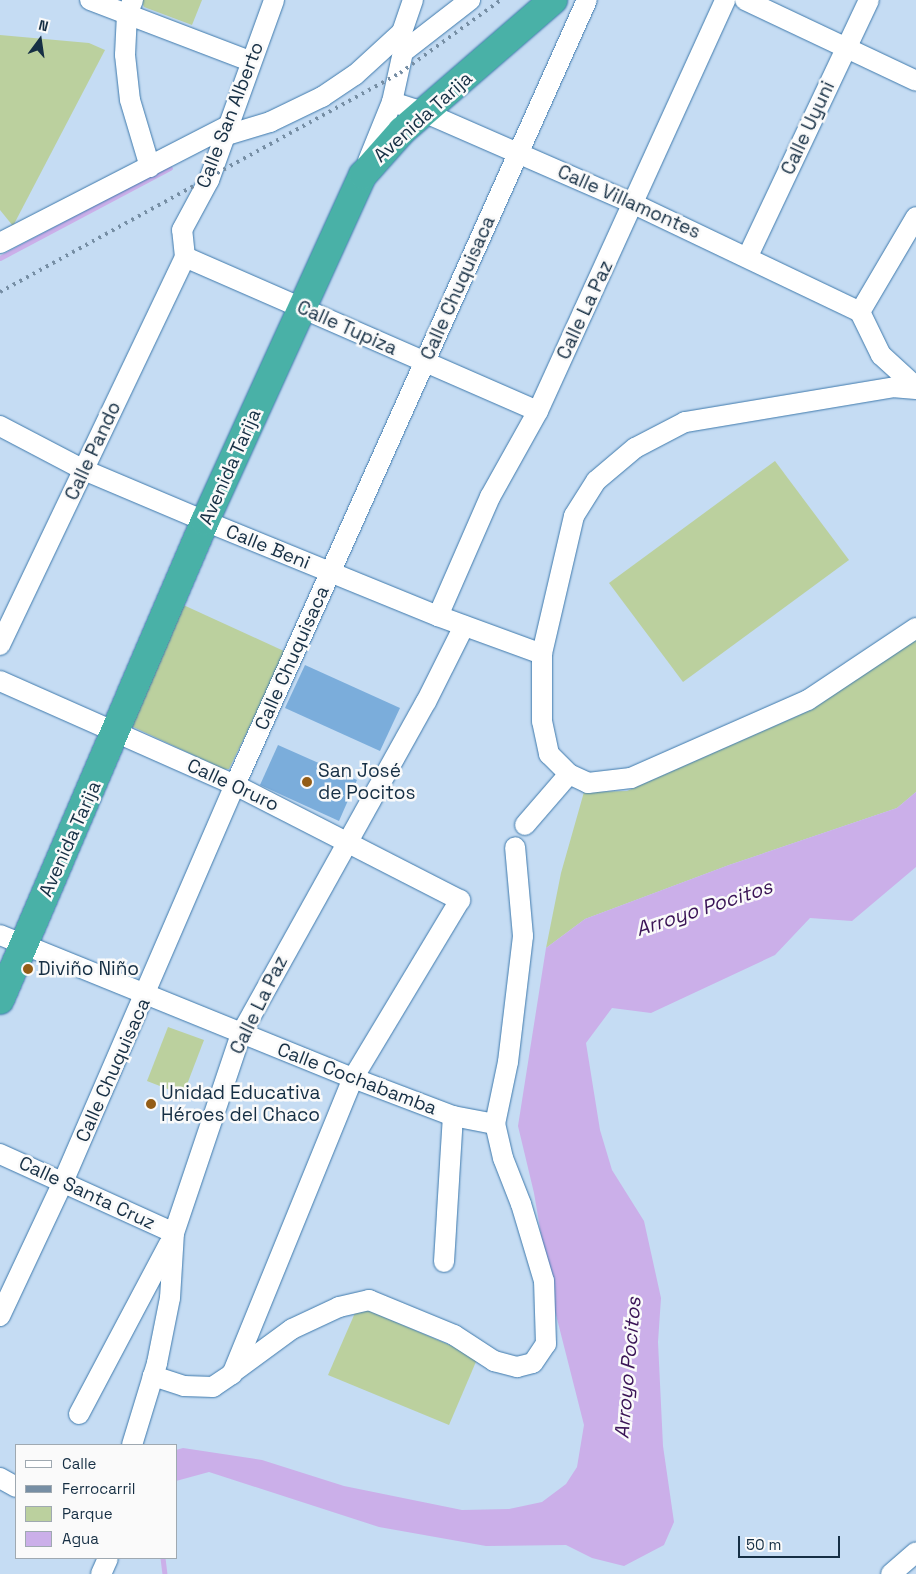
<!DOCTYPE html>
<meta charset="utf-8">
<style>
body{margin:0}
#map{position:relative;width:916px;height:1574px;overflow:hidden;background:#c5dcf3;font-family:"Space Grotesk",sans-serif}
div>[style]{position:absolute}
.green>*{inset:0;background:#bbd09e}
.water>*{inset:0;background:#cbafe9}
.stream>*{height:4.5px;margin:-2.25px;padding:0 2.25px;transform-origin:2.25px;border-radius:2.25px;background:#cbafe9}
.building>*{inset:0;background:#7baddb}
.roads{filter:drop-shadow(0 0 1px #3e79ac) drop-shadow(0 0 1px #3e79ac)}
.minor>*{height:20px;margin:-10px;padding:0 10px;transform-origin:10px;border-radius:10px;background:#fff}
.highway>*{height:28px;margin:-14px;padding:0 14px;transform-origin:14px;border-radius:14px;background:#49b1a7}
.rail>*{height:4px;margin-top:-2px;transform-origin:0;background:repeating-linear-gradient(90deg,#768ea4 0 2.5px,transparent 0 7.5px)}
.dots>*{width:14px;height:14px;translate:-50% -50%;box-sizing:border-box;border:2px solid #fafafa;border-radius:50%}
span{translate:-50% -50%;white-space:nowrap;text-align:center;line-height:1.15;-webkit-text-stroke:5px #fafafa;paint-order:stroke}
.street-label{font-size:19px;color:#162f44}
.poi-label{font-size:19px;color:#162f44}
.left{translate:0 -50%;text-align:left}
.water-label{font-size:20px;color:#3a1456;font-style:italic}
.legend{position:absolute;left:15px;top:1444px;width:162px;height:115px;box-sizing:border-box;background:#fafafa;border:1px solid #9fa9b1;margin:0;padding:6px 9px;list-style:none;font-size:15px;color:#162f44}
.legend li{display:flex;align-items:center;gap:10px;height:25px}
.legend b{width:25px;border:1px solid #9fa9b1}
.north{position:absolute;left:15px;top:15px;width:50px;height:50px;-webkit-text-stroke:4px #fafafa;paint-order:stroke;rotate:14deg;font-size:14px;font-weight:700;line-height:20px;text-align:center;color:#162f44}
.north::after{content:'';display:block;margin:auto;width:18px;height:22px;background:#162f44;clip-path:polygon(50% 0,100% 100%,50% 72%,0 100%)}
.scale{position:absolute;left:738px;top:1536px;width:102px;height:22px;box-sizing:border-box;border:2px solid #162f44;border-top:0;padding-left:6px;font-size:15px;line-height:18px;white-space:nowrap;color:#162f44;-webkit-text-stroke:4px #fafafa;paint-order:stroke}
</style>
<div id="map">
<div class="green">
<div style="clip-path:polygon(141px 0,202px 0,192px 25px,144px 7px)"></div>
<div style="clip-path:polygon(0 35px,89px 43px,105px 50px,13px 226px,0 210px)"></div>
<div style="clip-path:polygon(775px 461px,849px 560px,683px 682px,609px 583px)"></div>
<div style="clip-path:polygon(179px 603px,286px 652px,229px 769px,223px 769px,129px 725px)"></div>
<div style="clip-path:polygon(916px 637px,916px 792px,897px 808px,729px 865px,585px 919px,546px 948px,561px 873px,584px 792px,627px 791px,813px 709px)"></div>
<div style="clip-path:polygon(168px 1027px,204px 1040px,183px 1095px,147px 1081px)"></div>
<div style="clip-path:polygon(358px 1306px,478px 1357px,449px 1425px,328px 1375px)"></div>
</div>
<div class="water">
<div style="clip-path:polygon(916px 792px,916px 867px,852px 921px,810px 918px,775px 955px,651px 1013px,612px 1008px,586px 1043px,600px 1130px,612px 1170px,644px 1221px,661px 1298px,658px 1342px,663px 1446px,674px 1522px,664px 1545px,624px 1566px,592px 1558px,566px 1545px,486px 1546px,379px 1527px,209px 1472px,176px 1481px,176px 1450px,183px 1448px,262px 1460px,344px 1486px,462px 1510px,509px 1509px,542px 1502px,566px 1484px,577px 1467px,584px 1425px,552px 1299px,534px 1193px,518px 1126px,546px 948px,585px 919px,729px 865px,897px 808px)"></div>
</div>
<div class="stream">
<div style="left:0;top:258px;width:192px;rotate:-27.9deg"></div>
<div style="left:163px;top:1558px;width:16px;rotate:83deg"></div>
</div>
<div class="building">
<div style="clip-path:polygon(305px 665px,400px 708px,380px 751px,285px 708px)"></div>
<div style="clip-path:polygon(278px 745px,357px 780px,339px 821px,260px 785px)"></div>
</div>
<div class="roads">
<div class="minor">
<div style="left:90px;top:0;width:171px;rotate:20.9deg"></div>
<div style="left:133px;top:0;width:15px;rotate:113deg"></div>
<div style="left:127px;top:14px;width:41px;rotate:92.8deg"></div>
<div style="left:125px;top:55px;width:45px;rotate:83.7deg"></div>
<div style="left:130px;top:100px;width:70px;rotate:73.4deg"></div>
<div style="left:745px;top:0;width:189px;rotate:25.3deg"></div>
<div style="left:403px;top:52px;width:85px;rotate:-37.8deg"></div>
<div style="left:392px;top:102px;width:36px;rotate:18deg"></div>
<div style="left:426px;top:113px;width:227px;rotate:23.6deg"></div>
<div style="left:634px;top:204px;width:250px;rotate:25.5deg"></div>
<div style="left:227px;top:135px;width:45px;rotate:-16.8deg"></div>
<div style="left:270px;top:122px;width:58px;rotate:-25.7deg"></div>
<div style="left:322px;top:97px;width:40px;rotate:-34deg"></div>
<div style="left:355px;top:75px;width:64px;rotate:-42.5deg"></div>
<div style="left:368px;top:161px;width:64px;rotate:-67.9deg"></div>
<div style="left:392px;top:102px;width:51px;rotate:-77.6deg"></div>
<div style="left:403px;top:52px;width:20px;rotate:-93deg"></div>
<div style="left:402px;top:32px;width:34px;rotate:-71deg"></div>
<div style="left:0;top:243px;width:259px;rotate:-27.2deg"></div>
<div style="left:748px;top:256px;width:283px;rotate:-64.7deg"></div>
<div style="left:185px;top:257px;width:385px;rotate:23.6deg"></div>
<div style="left:185px;top:257px;width:27px;rotate:-96deg"></div>
<div style="left:182px;top:230px;width:57px;rotate:-61.6deg"></div>
<div style="left:209px;top:180px;width:191px;rotate:-70.1deg"></div>
<div style="left:860px;top:312px;width:110px;rotate:-59.5deg"></div>
<div style="left:860px;top:312px;width:48px;rotate:64deg"></div>
<div style="left:881px;top:355px;width:47px;rotate:42.4deg"></div>
<div style="left:916px;top:389px;width:21px;rotate:-175deg"></div>
<div style="left:895px;top:387px;width:213px;rotate:170.5deg"></div>
<div style="left:685px;top:422px;width:56px;rotate:152.5deg"></div>
<div style="left:635px;top:448px;width:51px;rotate:139.8deg"></div>
<div style="left:596px;top:481px;width:41px;rotate:122.2deg"></div>
<div style="left:574px;top:516px;width:142px;rotate:103.1deg"></div>
<div style="left:542px;top:654px;width:67px;rotate:90deg"></div>
<div style="left:542px;top:721px;width:34px;rotate:78deg"></div>
<div style="left:549px;top:754px;width:28px;rotate:45deg"></div>
<div style="left:569px;top:774px;width:21px;rotate:25deg"></div>
<div style="left:588px;top:783px;width:43px;rotate:-6.6deg"></div>
<div style="left:631px;top:778px;width:193px;rotate:-23.8deg"></div>
<div style="left:808px;top:700px;width:130px;rotate:-33.7deg"></div>
<div style="left:0;top:426px;width:95px;rotate:27.6deg"></div>
<div style="left:84px;top:470px;width:131px;rotate:22.9deg"></div>
<div style="left:205px;top:521px;width:252px;rotate:22.2deg"></div>
<div style="left:438px;top:616px;width:111px;rotate:20.1deg"></div>
<div style="left:438px;top:616px;width:130px;rotate:-66.4deg"></div>
<div style="left:490px;top:497px;width:98px;rotate:-60.8deg"></div>
<div style="left:538px;top:411px;width:452px;rotate:-65.5deg"></div>
<div style="left:0;top:645px;width:430px;rotate:-64.5deg"></div>
<div style="left:0;top:681px;width:257px;rotate:23.9deg"></div>
<div style="left:235px;top:785px;width:253px;rotate:27.1deg"></div>
<div style="left:460px;top:900px;width:208px;rotate:121deg"></div>
<div style="left:353px;top:1078px;width:320px;rotate:112.2deg"></div>
<div style="left:232px;top:1374px;width:23px;rotate:146deg"></div>
<div style="left:213px;top:1387px;width:29px;rotate:-178deg"></div>
<div style="left:184px;top:1386px;width:33px;rotate:-162deg"></div>
<div style="left:525px;top:825px;width:67px;rotate:-49.2deg"></div>
<div style="left:0;top:935px;width:381px;rotate:22.1deg"></div>
<div style="left:353px;top:1078px;width:107px;rotate:20.8deg"></div>
<div style="left:453px;top:1116px;width:43px;rotate:10.8deg"></div>
<div style="left:0;top:1154px;width:191px;rotate:24.4deg"></div>
<div style="left:444px;top:1262px;width:146px;rotate:-86.5deg"></div>
<div style="left:0;top:1316px;width:148px;rotate:-64.8deg"></div>
<div style="left:63px;top:1182px;width:433px;rotate:-66.6deg"></div>
<div style="left:235px;top:785px;width:860px;rotate:-65.85deg"></div>
<div style="left:232px;top:1373px;width:74px;rotate:-36.3deg"></div>
<div style="left:292px;top:1329px;width:52px;rotate:-25.1deg"></div>
<div style="left:339px;top:1307px;width:31px;rotate:-13deg"></div>
<div style="left:369px;top:1300px;width:92px;rotate:22.4deg"></div>
<div style="left:454px;top:1335px;width:48px;rotate:33deg"></div>
<div style="left:494px;top:1361px;width:24px;rotate:15deg"></div>
<div style="left:517px;top:1367px;width:16px;rotate:-14deg"></div>
<div style="left:533px;top:1363px;width:23px;rotate:-56deg"></div>
<div style="left:546px;top:1344px;width:63px;rotate:-91.8deg"></div>
<div style="left:544px;top:1281px;width:80px;rotate:-106.6deg"></div>
<div style="left:521px;top:1204px;width:49px;rotate:-111.4deg"></div>
<div style="left:503px;top:1158px;width:35px;rotate:-103deg"></div>
<div style="left:495px;top:1124px;width:63px;rotate:-78.2deg"></div>
<div style="left:508px;top:1062px;width:127px;rotate:-83.2deg"></div>
<div style="left:523px;top:936px;width:89px;rotate:-95.1deg"></div>
<div style="left:79px;top:1414px;width:192px;rotate:-62.1deg"></div>
<div style="left:132px;top:1445px;width:86px;rotate:-73deg"></div>
<div style="left:157px;top:1363px;width:66px;rotate:-78.7deg"></div>
<div style="left:170px;top:1298px;width:65px;rotate:-86.5deg"></div>
<div style="left:174px;top:1233px;width:210px;rotate:-71.4deg"></div>
<div style="left:241px;top:1034px;width:380px;rotate:-60.9deg"></div>
<div style="left:426px;top:702px;width:85px;rotate:-63.4deg"></div>
<div style="left:0;top:1478px;width:18px;rotate:29deg"></div>
<div style="left:101px;top:1574px;width:17px;rotate:-66deg"></div>
<div style="left:891px;top:1574px;width:33px;rotate:-41deg"></div>
</div>
<div class="highway">
<div style="left:0;top:1000px;width:521px;rotate:-66.83deg"></div>
<div style="left:205px;top:521px;width:380px;rotate:-65.5deg"></div>
<div style="left:363px;top:175px;width:59px;rotate:-48.4deg"></div>
<div style="left:402px;top:131px;width:200px;rotate:-40.9deg"></div>
</div>
</div>
<div class="rail">
<div style="left:0;top:292px;width:456px;rotate:-28.7deg"></div>
<div style="left:400px;top:73px;width:125px;rotate:-35.9deg"></div>
</div>
<div class="dots">
<div style="left:307px;top:782px;background:#945d16"></div>
<div style="left:28px;top:969px;background:#945d16"></div>
<div style="left:151px;top:1104px;background:#945d16"></div>
</div>
<div class="street-label">
<span style="left:230px;top:115px;rotate:-69deg">Calle San Alberto</span>
<span style="left:423px;top:117px;rotate:-42deg">Avenida Tarija</span>
<span style="left:808px;top:128px;rotate:-65deg">Calle Uyuni</span>
<span style="left:629px;top:202px;rotate:24deg">Calle Villamontes</span>
<span style="left:458px;top:288px;rotate:-66deg">Calle Chuquisaca</span>
<span style="left:585px;top:310px;rotate:-65deg">Calle La Paz</span>
<span style="left:347px;top:328px;rotate:24deg">Calle Tupiza</span>
<span style="left:93px;top:451px;rotate:-65deg">Calle Pando</span>
<span style="left:230px;top:467px;rotate:-66deg">Avenida Tarija</span>
<span style="left:268px;top:547px;rotate:22deg">Calle Beni</span>
<span style="left:292px;top:658px;rotate:-66deg">Calle Chuquisaca</span>
<span style="left:233px;top:785px;rotate:25deg">Calle Oruro</span>
<span style="left:70px;top:839px;rotate:-66deg">Avenida Tarija</span>
<span style="left:259px;top:1005px;rotate:-64deg">Calle La Paz</span>
<span style="left:113px;top:1070px;rotate:-66deg">Calle Chuquisaca</span>
<span style="left:357px;top:1079px;rotate:21deg">Calle Cochabamba</span>
<span style="left:87px;top:1193px;rotate:25deg">Calle Santa Cruz</span>
</div>
<div class="poi-label">
<span class="left" style="left:318px;top:782px">San José<br>de Pocitos</span>
<span class="left" style="left:38px;top:969px">Diviño Niño</span>
<span class="left" style="left:161px;top:1104px">Unidad Educativa<br>Héroes del Chaco</span>
</div>
<div class="water-label">
<span style="left:704px;top:908px;rotate:-18deg">Arroyo Pocitos</span>
<span style="left:628px;top:1368px;rotate:-85deg">Arroyo Pocitos</span>
</div>
<ul class="legend">
<li><b style="height:6px;background:#fff"></b>Calle</li>
<li><b style="height:6px;background:#768ea4"></b>Ferrocarril</li>
<li><b style="height:14px;background:#bbd09e"></b>Parque</li>
<li><b style="height:14px;background:#cbafe9"></b>Agua</li>
</ul>
<div class="north">N</div>
<div class="scale">50 m</div>
</div>
